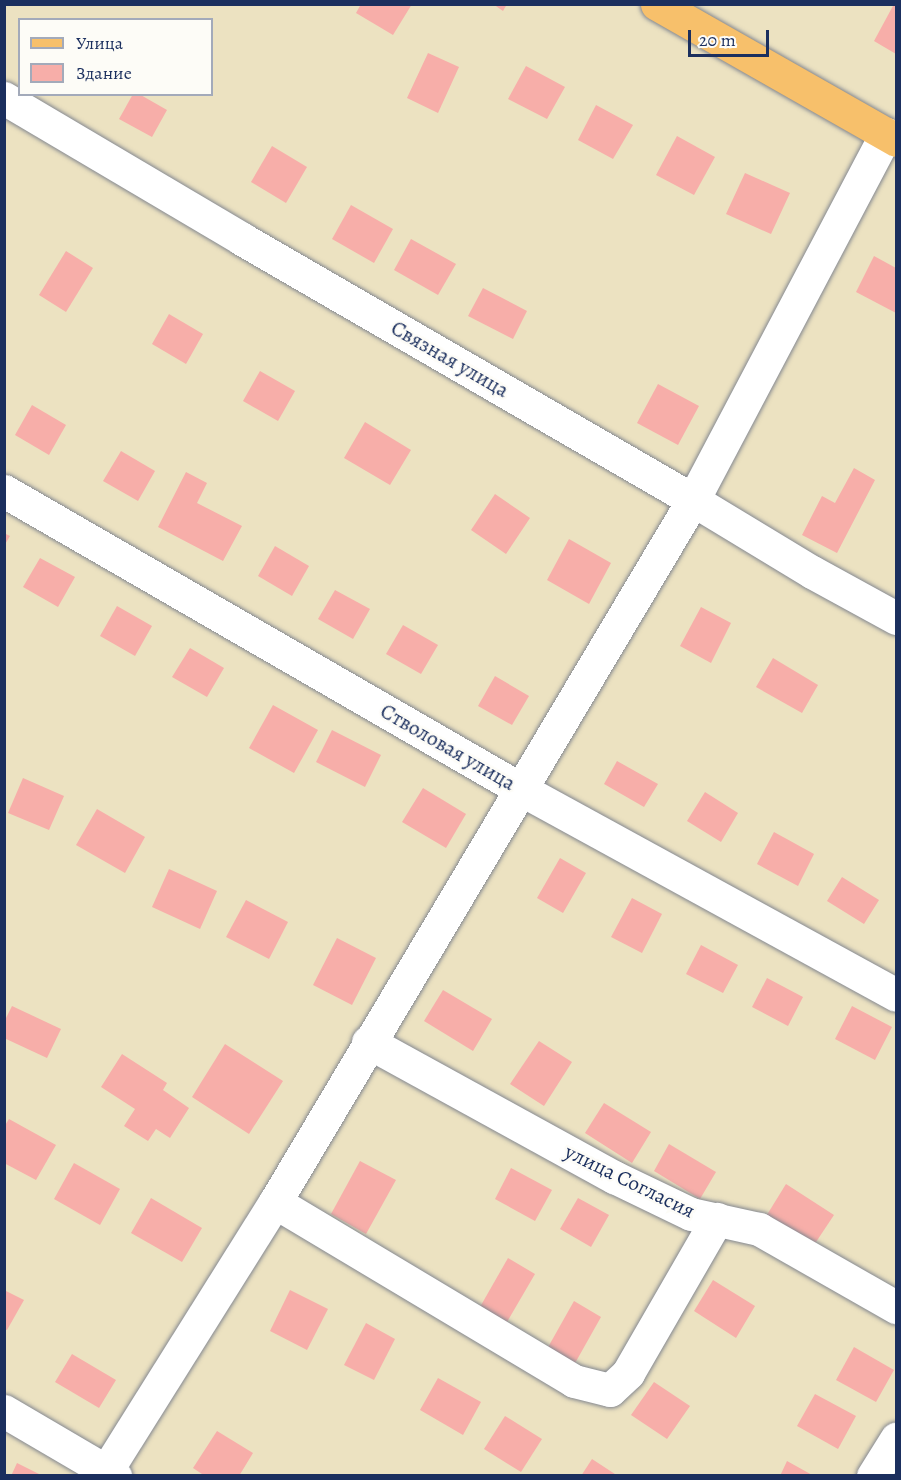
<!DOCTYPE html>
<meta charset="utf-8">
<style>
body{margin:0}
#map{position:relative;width:901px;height:1480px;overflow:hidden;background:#ece2c1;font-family:Alegreya,serif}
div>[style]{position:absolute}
.building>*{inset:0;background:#f7aea9}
.roads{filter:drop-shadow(0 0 2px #848890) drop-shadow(0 0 2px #848890)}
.minor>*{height:33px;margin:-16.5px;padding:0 16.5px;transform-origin:16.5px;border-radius:16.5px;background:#fff}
.major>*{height:33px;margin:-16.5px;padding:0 16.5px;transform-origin:16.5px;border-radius:16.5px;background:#f7c06b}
span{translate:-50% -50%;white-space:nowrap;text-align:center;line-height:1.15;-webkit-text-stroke:5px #fdfcf7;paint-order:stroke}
.street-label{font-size:21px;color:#1b2f5e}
.frame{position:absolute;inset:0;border:6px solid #1b2f5e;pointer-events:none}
.legend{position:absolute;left:18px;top:18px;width:195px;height:78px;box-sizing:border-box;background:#fdfcf7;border:2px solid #a3aaba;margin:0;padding:8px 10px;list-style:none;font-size:18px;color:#1b2f5e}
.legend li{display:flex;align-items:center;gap:12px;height:30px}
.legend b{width:30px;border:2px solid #a3aaba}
.scale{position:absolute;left:688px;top:30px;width:81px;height:27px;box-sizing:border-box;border:3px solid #1b2f5e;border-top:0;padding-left:8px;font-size:18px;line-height:21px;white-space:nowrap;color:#1b2f5e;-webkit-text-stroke:4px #fdfcf7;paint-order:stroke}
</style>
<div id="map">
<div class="building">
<div style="clip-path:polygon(361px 4px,412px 4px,393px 35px,356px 13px)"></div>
<div style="clip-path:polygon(493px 4px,507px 4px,503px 11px)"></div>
<div style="clip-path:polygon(894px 4px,896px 4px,896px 54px,874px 41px)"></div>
<div style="clip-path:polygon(428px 53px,459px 67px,438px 113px,407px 98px)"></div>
<div style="clip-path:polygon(526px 66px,565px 87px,547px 119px,508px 99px)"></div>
<div style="clip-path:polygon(133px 94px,139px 94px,167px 110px,152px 137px,119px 119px)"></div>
<div style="clip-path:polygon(596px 105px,633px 125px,613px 159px,578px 140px)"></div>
<div style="clip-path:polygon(677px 136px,715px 157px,694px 195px,656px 175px)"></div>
<div style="clip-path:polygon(272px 146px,307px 167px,286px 203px,251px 182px)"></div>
<div style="clip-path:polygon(745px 173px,790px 193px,771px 234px,726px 214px)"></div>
<div style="clip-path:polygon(351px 205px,393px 229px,374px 263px,332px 239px)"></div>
<div style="clip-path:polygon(411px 239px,456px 264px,438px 295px,394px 270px)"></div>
<div style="clip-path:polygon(66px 251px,93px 268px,66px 312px,39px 295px)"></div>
<div style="clip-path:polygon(874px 256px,896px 268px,896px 313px,856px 292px)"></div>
<div style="clip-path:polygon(483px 288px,527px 311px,513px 339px,468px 316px)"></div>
<div style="clip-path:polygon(169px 314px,203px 334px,186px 364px,152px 344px)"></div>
<div style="clip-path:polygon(260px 371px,295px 391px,278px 421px,243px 401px)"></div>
<div style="clip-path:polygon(658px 384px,699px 406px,678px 445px,637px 423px)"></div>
<div style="clip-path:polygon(32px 405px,66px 425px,49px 455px,15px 435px)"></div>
<div style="clip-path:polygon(365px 422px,411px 450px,390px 485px,344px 458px)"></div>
<div style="clip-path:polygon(121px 451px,155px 471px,138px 501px,103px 481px)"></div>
<div style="clip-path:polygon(854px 468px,875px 480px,837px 553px,802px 535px,822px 496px,835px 503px)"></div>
<div style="clip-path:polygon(186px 472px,207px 483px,197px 503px,242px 526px,223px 561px,158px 527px)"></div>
<div style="clip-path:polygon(495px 494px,530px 518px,506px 554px,471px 530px)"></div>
<div style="clip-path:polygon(4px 533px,10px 536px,4px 546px)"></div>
<div style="clip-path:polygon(569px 539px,611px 563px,589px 604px,547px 580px)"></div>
<div style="clip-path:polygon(275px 546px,309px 566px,292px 596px,258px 576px)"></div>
<div style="clip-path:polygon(40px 558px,75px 577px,58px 607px,23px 587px)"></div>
<div style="clip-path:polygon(335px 590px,370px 609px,353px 639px,318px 619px)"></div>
<div style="clip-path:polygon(117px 606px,152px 626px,135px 656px,100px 636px)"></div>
<div style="clip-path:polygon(701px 607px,731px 623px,711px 663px,680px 646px)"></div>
<div style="clip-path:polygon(403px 625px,438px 645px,421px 674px,386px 654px)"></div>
<div style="clip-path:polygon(190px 648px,224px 668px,207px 697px,172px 677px)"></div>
<div style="clip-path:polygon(773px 658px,818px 685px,802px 713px,756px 687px)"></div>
<div style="clip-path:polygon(495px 676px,529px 696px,512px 725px,478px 706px)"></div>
<div style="clip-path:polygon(273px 705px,318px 730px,294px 773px,249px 748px)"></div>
<div style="clip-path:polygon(332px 730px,381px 755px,365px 787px,316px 762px)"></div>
<div style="clip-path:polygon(617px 761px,658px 784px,644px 807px,604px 784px)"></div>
<div style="clip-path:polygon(23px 778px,64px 796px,49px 830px,8px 813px)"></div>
<div style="clip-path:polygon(423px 788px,466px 814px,446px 848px,402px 822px)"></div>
<div style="clip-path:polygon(705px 792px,738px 813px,721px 842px,687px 821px)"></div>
<div style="clip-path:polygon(97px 809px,145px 837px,125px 873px,76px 845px)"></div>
<div style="clip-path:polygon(774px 832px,814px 854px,798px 886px,757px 864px)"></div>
<div style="clip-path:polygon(560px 858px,586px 873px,563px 913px,537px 898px)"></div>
<div style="clip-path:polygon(169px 869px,217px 891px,200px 929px,152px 907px)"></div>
<div style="clip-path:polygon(842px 877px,879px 900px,864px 924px,827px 901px)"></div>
<div style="clip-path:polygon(632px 898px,662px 914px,642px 953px,611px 937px)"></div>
<div style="clip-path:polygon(246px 900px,288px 922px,269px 959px,226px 937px)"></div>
<div style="clip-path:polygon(337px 938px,376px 958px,352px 1005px,313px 985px)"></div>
<div style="clip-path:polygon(701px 945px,738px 965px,723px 993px,686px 974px)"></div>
<div style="clip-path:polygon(767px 978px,803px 997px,788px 1026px,752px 1007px)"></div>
<div style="clip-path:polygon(443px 990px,492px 1019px,473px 1051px,424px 1021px)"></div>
<div style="clip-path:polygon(12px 1006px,61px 1029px,47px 1058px,4px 1038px,4px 1022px)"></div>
<div style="clip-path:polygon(852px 1006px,892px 1027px,875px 1060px,835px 1039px)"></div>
<div style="clip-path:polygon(539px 1041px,572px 1062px,544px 1106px,510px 1084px)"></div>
<div style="clip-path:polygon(225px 1044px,283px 1081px,249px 1134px,192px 1097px)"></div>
<div style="clip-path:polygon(122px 1054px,167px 1083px,163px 1090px,189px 1108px,170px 1138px,156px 1129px,148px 1141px,124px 1126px,135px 1109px,101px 1087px)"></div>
<div style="clip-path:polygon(604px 1103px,651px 1132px,632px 1163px,585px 1133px)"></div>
<div style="clip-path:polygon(9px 1119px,56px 1145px,36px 1180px,4px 1163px,4px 1127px)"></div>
<div style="clip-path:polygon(669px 1144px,716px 1172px,700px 1199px,654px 1171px)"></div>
<div style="clip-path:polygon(360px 1161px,396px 1180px,366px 1234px,331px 1214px)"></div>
<div style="clip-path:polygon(74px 1163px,120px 1189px,100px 1225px,54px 1199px)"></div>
<div style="clip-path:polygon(511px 1168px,552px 1190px,535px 1221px,495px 1199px)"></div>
<div style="clip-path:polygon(786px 1184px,834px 1215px,812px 1248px,765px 1218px)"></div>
<div style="clip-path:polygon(151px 1198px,202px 1228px,182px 1262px,131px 1233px)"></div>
<div style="clip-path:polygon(578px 1198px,609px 1215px,591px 1247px,560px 1229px)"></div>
<div style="clip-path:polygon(508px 1258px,535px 1274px,507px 1322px,480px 1307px)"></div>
<div style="clip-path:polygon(713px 1280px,755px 1306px,736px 1338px,694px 1311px)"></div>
<div style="clip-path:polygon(4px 1290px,24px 1300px,7px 1330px,4px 1329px)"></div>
<div style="clip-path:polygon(290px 1290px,328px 1309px,307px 1350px,270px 1331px)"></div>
<div style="clip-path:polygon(574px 1301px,601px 1317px,574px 1365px,547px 1349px)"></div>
<div style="clip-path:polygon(366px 1323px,395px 1339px,374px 1380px,344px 1365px)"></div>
<div style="clip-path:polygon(854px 1347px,894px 1370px,876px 1402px,836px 1380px)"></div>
<div style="clip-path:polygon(72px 1354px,116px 1380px,99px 1408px,55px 1382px)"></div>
<div style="clip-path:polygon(438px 1378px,481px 1402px,463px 1435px,420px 1410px)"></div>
<div style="clip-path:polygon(654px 1382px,690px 1406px,667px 1439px,631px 1415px)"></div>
<div style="clip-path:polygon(815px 1394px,856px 1416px,838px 1449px,797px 1426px)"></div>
<div style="clip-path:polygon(505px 1416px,542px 1439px,521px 1472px,484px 1449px)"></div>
<div style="clip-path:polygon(217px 1431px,253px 1453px,239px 1476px,205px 1476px,193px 1468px)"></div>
<div style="clip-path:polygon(592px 1459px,618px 1476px,581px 1476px)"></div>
<div style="clip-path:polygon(787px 1461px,814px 1476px,780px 1476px)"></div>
<div style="clip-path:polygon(17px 1463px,43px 1476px,11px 1476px)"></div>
</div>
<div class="roads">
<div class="minor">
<div style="left:4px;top:98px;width:277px;rotate:30.6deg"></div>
<div style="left:242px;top:239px;width:521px;rotate:30.06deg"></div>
<div style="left:693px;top:500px;width:139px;rotate:31.2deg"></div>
<div style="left:812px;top:572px;width:96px;rotate:28.7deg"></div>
<div style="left:4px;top:491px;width:598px;rotate:29.99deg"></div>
<div style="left:522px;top:790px;width:426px;rotate:28.7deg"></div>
<div style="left:368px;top:1042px;width:281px;rotate:28.8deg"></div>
<div style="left:614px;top:1177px;width:85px;rotate:25.7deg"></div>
<div style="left:691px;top:1214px;width:70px;rotate:12.4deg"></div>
<div style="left:759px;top:1229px;width:158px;rotate:29.7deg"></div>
<div style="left:275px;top:1202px;width:348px;rotate:30.9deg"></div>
<div style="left:574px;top:1381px;width:37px;rotate:14deg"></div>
<div style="left:610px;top:1390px;width:25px;rotate:-43deg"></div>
<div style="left:628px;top:1373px;width:178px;rotate:-60deg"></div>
<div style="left:4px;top:1411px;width:129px;rotate:30.4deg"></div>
<div style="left:103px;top:1476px;width:324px;rotate:-57.9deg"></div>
<div style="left:275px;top:1202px;width:817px;rotate:-59.23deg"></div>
<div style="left:693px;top:500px;width:414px;rotate:-62.2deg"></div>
<div style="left:873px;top:1476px;width:44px;rotate:-58.1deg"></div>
</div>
<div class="major">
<div style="left:657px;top:4px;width:275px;rotate:29.6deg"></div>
</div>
</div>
<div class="street-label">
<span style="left:450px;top:359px;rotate:30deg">Связная улица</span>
<span style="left:448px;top:747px;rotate:30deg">Стволовая улица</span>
<span style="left:630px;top:1181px;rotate:26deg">улица Согласия</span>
</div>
<div class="frame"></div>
<ul class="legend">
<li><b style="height:8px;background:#f7c06b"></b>Улица</li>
<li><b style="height:16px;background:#f7aea9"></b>Здание</li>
</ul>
<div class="scale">20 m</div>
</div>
